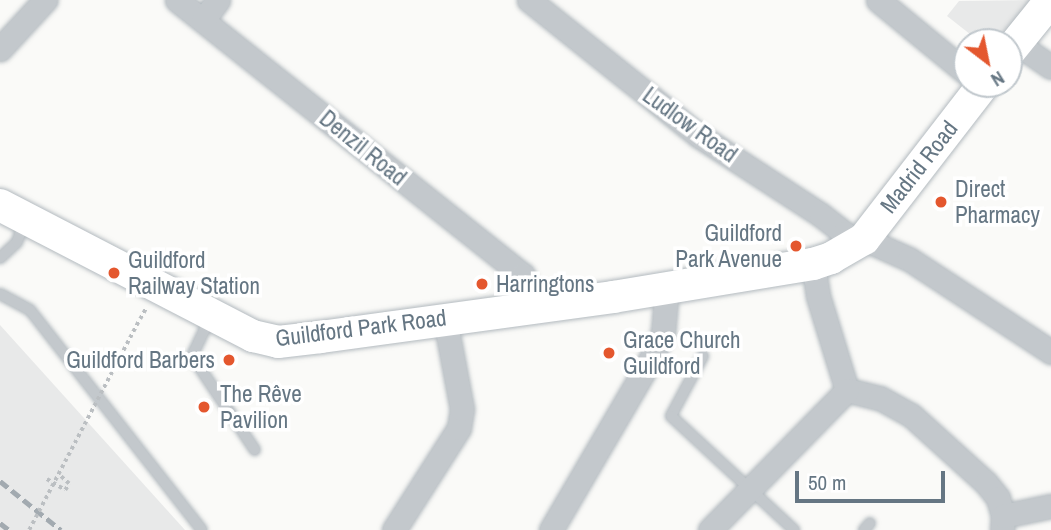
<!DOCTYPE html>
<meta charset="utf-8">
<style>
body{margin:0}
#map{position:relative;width:1051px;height:530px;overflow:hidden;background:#fafaf8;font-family:"Archivo Narrow",sans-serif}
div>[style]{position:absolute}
.built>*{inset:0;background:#e8e9e9}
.path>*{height:3.5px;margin-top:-1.75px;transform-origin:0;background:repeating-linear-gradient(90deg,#bbbfc2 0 3.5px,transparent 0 7px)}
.roads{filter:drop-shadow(0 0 2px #b3babf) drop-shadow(0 0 2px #b3babf)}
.lane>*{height:10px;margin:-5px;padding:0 5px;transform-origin:5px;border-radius:5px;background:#c3c8cc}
.street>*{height:23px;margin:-11.5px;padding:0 11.5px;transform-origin:11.5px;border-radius:11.5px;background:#c3c8cc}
.secondary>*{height:32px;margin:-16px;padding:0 16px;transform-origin:16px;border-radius:16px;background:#fff}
.rail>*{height:5px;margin-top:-2.5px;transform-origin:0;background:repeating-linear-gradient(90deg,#a2aab0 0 10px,transparent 0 15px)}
.path-bridge>*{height:3.5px;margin-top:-1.75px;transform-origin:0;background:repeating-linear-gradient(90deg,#bbbfc2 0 3.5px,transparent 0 7px)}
.dots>*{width:19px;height:19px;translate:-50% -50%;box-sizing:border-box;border:4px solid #fff;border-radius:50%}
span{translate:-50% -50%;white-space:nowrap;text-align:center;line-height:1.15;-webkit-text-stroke:7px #fff;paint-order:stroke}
.street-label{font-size:23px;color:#657683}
.poi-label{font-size:23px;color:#657683}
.left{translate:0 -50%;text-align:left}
.right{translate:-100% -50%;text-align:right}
.north{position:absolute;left:953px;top:28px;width:70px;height:70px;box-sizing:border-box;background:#fff;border:2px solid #c1c8cd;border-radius:50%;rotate:148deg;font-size:19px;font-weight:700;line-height:28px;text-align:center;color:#657683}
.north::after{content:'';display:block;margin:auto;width:24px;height:32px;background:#e4572e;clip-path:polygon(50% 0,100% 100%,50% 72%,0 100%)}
.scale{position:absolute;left:795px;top:471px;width:150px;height:32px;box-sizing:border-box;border:4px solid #657683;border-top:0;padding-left:9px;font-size:21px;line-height:24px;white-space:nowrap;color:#657683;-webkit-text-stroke:5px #fff;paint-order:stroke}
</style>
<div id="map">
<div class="built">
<div style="clip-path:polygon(1030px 0,997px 42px,980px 42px,947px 16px,959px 1px)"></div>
<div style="clip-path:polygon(0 325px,185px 530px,0 530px)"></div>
</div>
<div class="path">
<div style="left:140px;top:319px;width:13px;rotate:-61deg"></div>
<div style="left:47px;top:479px;width:21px;rotate:31deg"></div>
<div style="left:65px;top:490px;width:7px;rotate:-56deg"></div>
<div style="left:69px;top:484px;width:13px;rotate:-138deg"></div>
</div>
<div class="roads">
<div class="lane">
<div style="left:0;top:258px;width:23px;rotate:-43deg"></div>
<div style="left:17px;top:242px;width:23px;rotate:-70deg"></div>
<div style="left:0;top:294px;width:34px;rotate:28deg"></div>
<div style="left:30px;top:310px;width:279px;rotate:52deg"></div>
<div style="left:211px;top:316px;width:44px;rotate:115.4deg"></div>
<div style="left:192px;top:356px;width:113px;rotate:56.2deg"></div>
<div style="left:703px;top:356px;width:68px;rotate:118.1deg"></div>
<div style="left:671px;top:416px;width:168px;rotate:42.8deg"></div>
<div style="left:864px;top:530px;width:9px;rotate:-49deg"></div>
</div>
<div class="street">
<div style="left:177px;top:0;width:442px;rotate:38.5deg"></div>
<div style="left:523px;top:275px;width:33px;rotate:67deg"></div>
<div style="left:529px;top:0;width:216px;rotate:38.6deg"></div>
<div style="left:698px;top:135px;width:147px;rotate:33deg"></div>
<div style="left:821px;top:215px;width:29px;rotate:38deg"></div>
<div style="left:844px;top:233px;width:17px;rotate:62deg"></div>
<div style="left:878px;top:0;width:115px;rotate:39.4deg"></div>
<div style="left:203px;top:20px;width:25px;rotate:-53deg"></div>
<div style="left:1016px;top:43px;width:42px;rotate:34.4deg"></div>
<div style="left:0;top:49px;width:67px;rotate:-47.4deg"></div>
<div style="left:864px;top:239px;width:49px;rotate:24deg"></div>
<div style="left:909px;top:259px;width:170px;rotate:33.2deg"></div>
<div style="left:813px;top:264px;width:32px;rotate:81deg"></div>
<div style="left:818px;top:296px;width:98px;rotate:72.9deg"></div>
<div style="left:847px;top:390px;width:34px;rotate:14deg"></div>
<div style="left:880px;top:398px;width:35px;rotate:29deg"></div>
<div style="left:911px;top:415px;width:101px;rotate:42.2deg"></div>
<div style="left:986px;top:483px;width:19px;rotate:51deg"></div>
<div style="left:998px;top:498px;width:19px;rotate:74deg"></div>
<div style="left:1003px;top:516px;width:14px;rotate:94deg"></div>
<div style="left:1003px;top:516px;width:49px;rotate:-11.8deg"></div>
<div style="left:394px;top:530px;width:121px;rotate:-57.5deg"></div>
<div style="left:459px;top:428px;width:19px;rotate:-81deg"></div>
<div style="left:462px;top:409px;width:92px;rotate:-100.7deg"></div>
<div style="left:551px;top:530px;width:192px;rotate:-59.7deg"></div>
<div style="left:648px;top:364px;width:34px;rotate:-64deg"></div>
<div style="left:663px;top:333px;width:46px;rotate:-85deg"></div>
<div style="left:710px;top:530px;width:196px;rotate:-45.6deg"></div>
</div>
<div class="secondary">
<div style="left:1009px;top:52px;width:67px;rotate:-51.1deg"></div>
<div style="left:0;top:205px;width:285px;rotate:27.4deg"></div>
<div style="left:253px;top:336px;width:26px;rotate:13deg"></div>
<div style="left:278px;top:342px;width:43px;rotate:-6.6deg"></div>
<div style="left:321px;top:337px;width:295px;rotate:-7.8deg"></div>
<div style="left:613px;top:297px;width:203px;rotate:-9.4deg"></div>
<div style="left:813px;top:264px;width:19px;rotate:-18deg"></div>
<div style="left:831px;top:258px;width:38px;rotate:-30deg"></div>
<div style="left:864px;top:239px;width:196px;rotate:-52.3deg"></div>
</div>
</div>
<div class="rail">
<div style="left:0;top:481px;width:78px;rotate:38.8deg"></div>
<div style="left:0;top:523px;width:11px;rotate:38deg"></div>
</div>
<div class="path-bridge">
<div style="left:29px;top:530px;width:238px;rotate:-62.3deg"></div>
</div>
<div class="dots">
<div style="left:941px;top:202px;background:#e4572e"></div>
<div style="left:796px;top:246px;background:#e4572e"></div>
<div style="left:114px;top:273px;background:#e4572e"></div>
<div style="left:482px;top:284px;background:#e4572e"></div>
<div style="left:609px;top:353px;background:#e4572e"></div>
<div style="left:229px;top:360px;background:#e4572e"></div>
<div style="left:204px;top:407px;background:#e4572e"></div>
</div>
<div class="street-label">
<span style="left:690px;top:125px;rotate:36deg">Ludlow Road</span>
<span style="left:363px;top:148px;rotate:39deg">Denzil Road</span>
<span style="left:919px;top:167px;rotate:-52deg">Madrid Road</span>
<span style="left:361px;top:328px;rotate:-7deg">Guildford Park Road</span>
</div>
<div class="poi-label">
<span class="left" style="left:955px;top:202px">Direct<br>Pharmacy</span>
<span class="right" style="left:782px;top:246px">Guildford<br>Park Avenue</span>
<span class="left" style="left:128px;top:273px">Guildford<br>Railway Station</span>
<span class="left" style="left:496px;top:284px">Harringtons</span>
<span class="left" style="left:623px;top:353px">Grace Church<br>Guildford</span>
<span class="right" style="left:215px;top:360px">Guildford Barbers</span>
<span class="left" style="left:220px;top:407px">The Rêve<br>Pavilion</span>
</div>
<div class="north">N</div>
<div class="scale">50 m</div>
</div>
